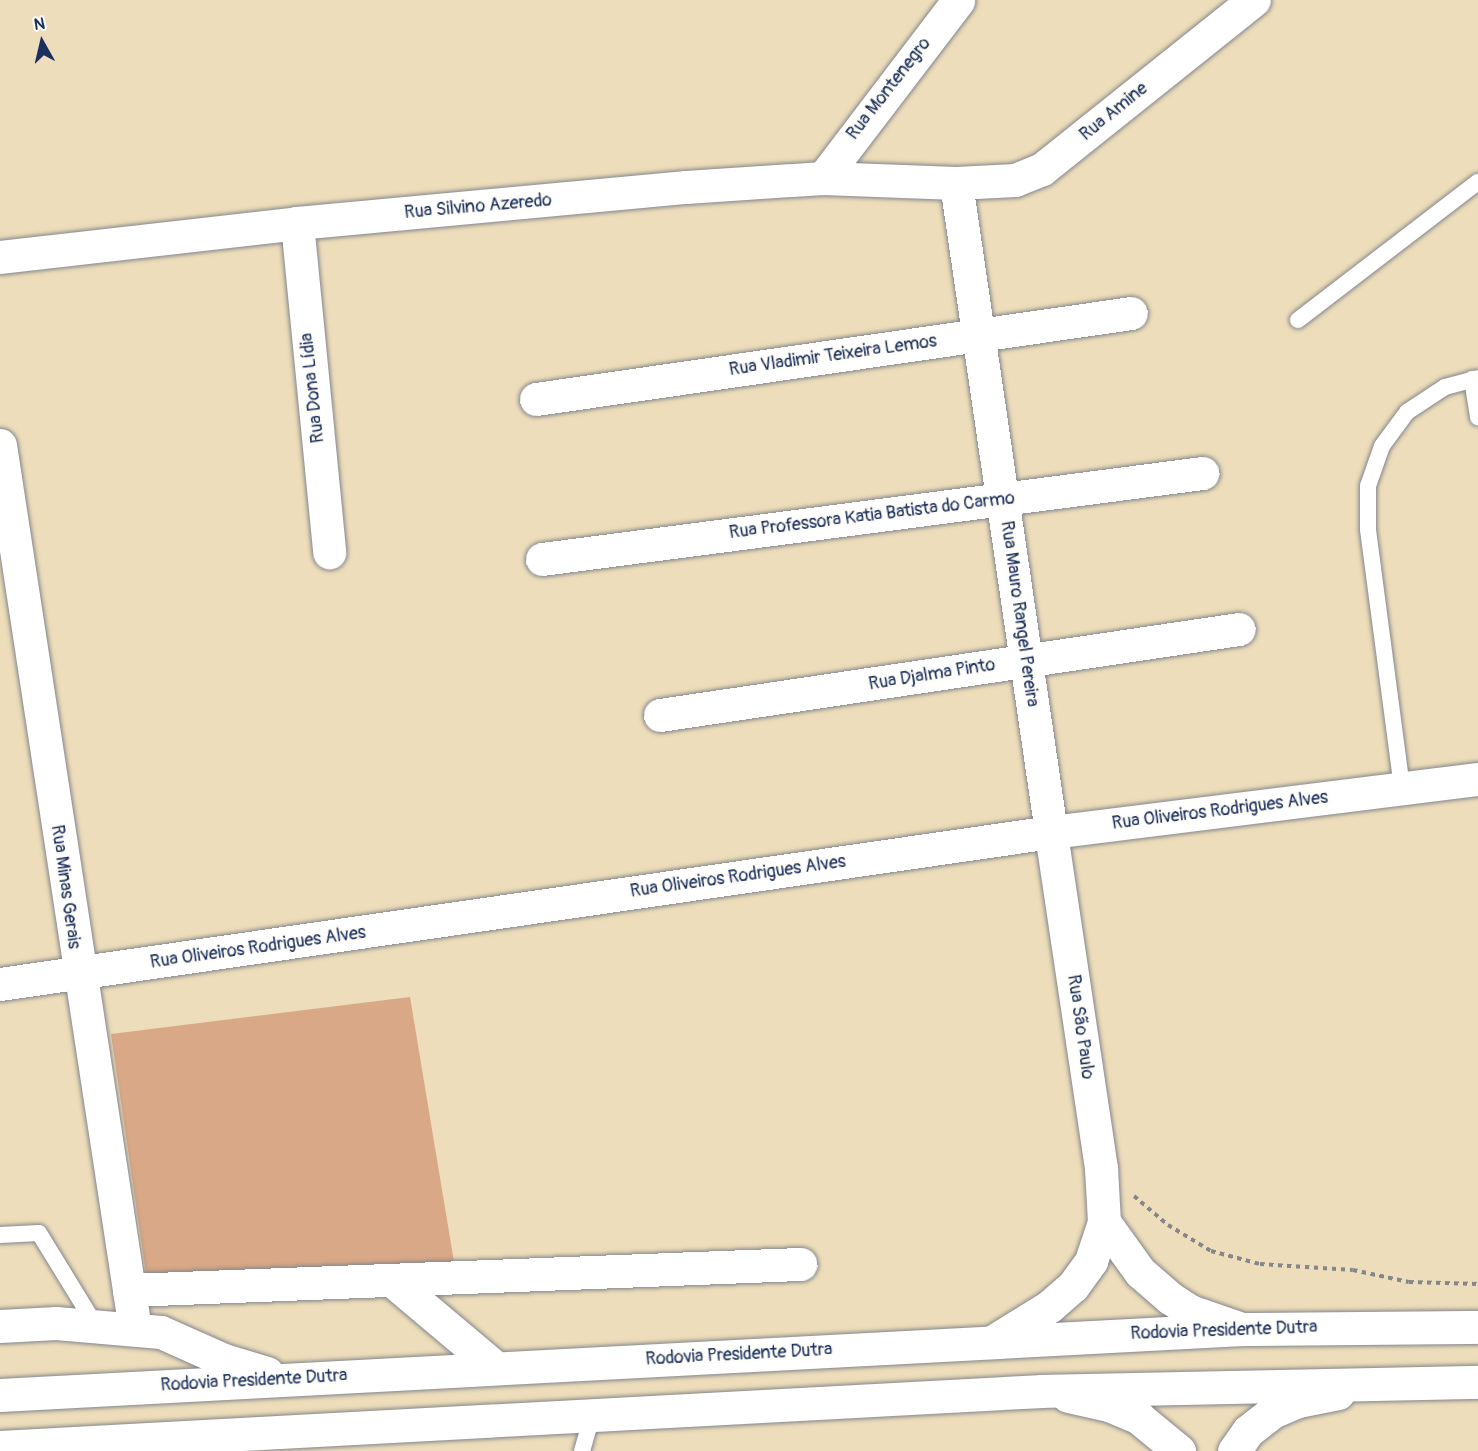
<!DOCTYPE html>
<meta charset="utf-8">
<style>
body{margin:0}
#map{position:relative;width:1478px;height:1451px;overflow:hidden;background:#edddba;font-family:Pangolin,sans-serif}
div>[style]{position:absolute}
.building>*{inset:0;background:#d9a886}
.path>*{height:4px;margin-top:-2px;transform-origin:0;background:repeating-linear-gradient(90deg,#84868c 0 4.5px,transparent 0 9px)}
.roads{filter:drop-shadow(0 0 2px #84868c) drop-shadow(0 0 2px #84868c)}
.lane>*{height:16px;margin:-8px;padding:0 8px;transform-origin:8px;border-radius:8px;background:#fff}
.street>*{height:33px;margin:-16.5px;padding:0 16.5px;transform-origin:16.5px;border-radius:16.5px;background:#fff}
.secondary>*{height:33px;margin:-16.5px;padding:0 16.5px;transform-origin:16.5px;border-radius:16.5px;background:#fff}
.highway>*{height:33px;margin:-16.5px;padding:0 16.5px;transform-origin:16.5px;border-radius:16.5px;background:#fff}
span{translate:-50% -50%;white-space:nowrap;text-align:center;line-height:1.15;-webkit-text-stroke:4.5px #fdfcf7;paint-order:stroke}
.street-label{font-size:18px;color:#1b2f5e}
.north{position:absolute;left:12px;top:12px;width:60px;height:60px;-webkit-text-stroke:4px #fdfcf7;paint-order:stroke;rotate:352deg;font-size:16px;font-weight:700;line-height:24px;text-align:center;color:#1b2f5e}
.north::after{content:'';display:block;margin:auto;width:21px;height:27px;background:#1b2f5e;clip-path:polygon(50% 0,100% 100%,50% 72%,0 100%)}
</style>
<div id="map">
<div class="building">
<div style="clip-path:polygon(410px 997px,455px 1268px,147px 1280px,111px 1034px)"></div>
</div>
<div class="path">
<div style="left:1134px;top:1196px;width:45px;rotate:40.5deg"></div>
<div style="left:1168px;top:1225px;width:50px;rotate:31.2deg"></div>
<div style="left:1211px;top:1251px;width:51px;rotate:14.9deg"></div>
<div style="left:1260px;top:1264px;width:93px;rotate:3.7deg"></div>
<div style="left:1353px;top:1270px;width:57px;rotate:12.1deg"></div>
<div style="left:1409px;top:1282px;width:69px;rotate:1.7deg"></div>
</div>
<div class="roads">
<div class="lane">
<div style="left:1298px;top:320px;width:227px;rotate:-37.5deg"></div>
<div style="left:1472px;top:379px;width:39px;rotate:81deg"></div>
<div style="left:1402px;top:788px;width:261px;rotate:-97.5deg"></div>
<div style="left:1368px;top:529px;width:43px;rotate:-90deg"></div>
<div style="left:1368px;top:486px;width:42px;rotate:-70.7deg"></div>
<div style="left:1382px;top:446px;width:42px;rotate:-53.7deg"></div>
<div style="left:1407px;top:412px;width:45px;rotate:-33.3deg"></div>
<div style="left:1445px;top:387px;width:34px;rotate:-15deg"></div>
<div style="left:0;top:1235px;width:39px;rotate:-3deg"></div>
<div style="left:39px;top:1233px;width:109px;rotate:58.5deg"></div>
<div style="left:582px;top:1451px;width:37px;rotate:-74deg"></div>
</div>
<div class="street">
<div style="left:823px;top:178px;width:223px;rotate:-52.7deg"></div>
<div style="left:956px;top:183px;width:656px;rotate:81.67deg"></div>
<div style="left:297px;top:223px;width:331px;rotate:84.4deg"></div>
<div style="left:0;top:257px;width:299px;rotate:-6.5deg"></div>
<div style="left:297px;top:223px;width:391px;rotate:-5.3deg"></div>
<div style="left:686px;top:187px;width:137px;rotate:-3.8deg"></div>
<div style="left:823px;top:178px;width:133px;rotate:2.2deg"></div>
<div style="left:956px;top:183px;width:59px;rotate:-2.9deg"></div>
<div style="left:1015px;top:180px;width:29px;rotate:-22deg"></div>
<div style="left:1042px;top:169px;width:271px;rotate:-38.6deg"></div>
<div style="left:536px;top:399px;width:601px;rotate:-8.22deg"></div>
<div style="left:542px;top:559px;width:666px;rotate:-7.42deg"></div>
<div style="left:660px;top:715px;width:585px;rotate:-8.45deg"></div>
<div style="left:129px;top:1290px;width:672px;rotate:-2.22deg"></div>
</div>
<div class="secondary">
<div style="left:0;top:445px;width:894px;rotate:81.32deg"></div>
<div style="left:0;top:984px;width:1062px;rotate:-8.23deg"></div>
<div style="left:1051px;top:832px;width:430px;rotate:-7.1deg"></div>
<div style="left:1104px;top:1222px;width:62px;rotate:54.2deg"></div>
<div style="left:1140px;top:1272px;width:40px;rotate:41deg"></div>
<div style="left:1170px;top:1298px;width:24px;rotate:33deg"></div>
<div style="left:1190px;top:1311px;width:55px;rotate:19.1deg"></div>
<div style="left:992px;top:1342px;width:68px;rotate:-31.8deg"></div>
<div style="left:1050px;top:1306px;width:30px;rotate:-41deg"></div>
<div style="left:1073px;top:1286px;width:31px;rotate:-54deg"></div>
<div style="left:1091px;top:1261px;width:41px;rotate:-71.6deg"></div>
<div style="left:1104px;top:1222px;width:54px;rotate:-93.2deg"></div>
<div style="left:1101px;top:1168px;width:340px;rotate:-98.5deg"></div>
<div style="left:1068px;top:1396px;width:42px;rotate:12.4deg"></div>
<div style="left:1109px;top:1405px;width:33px;rotate:23deg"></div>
<div style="left:1139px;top:1418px;width:52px;rotate:39.5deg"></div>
<div style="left:1234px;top:1451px;width:24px;rotate:-55deg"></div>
<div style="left:1248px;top:1431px;width:31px;rotate:-38deg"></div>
<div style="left:1272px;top:1412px;width:28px;rotate:-23deg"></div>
<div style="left:1298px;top:1401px;width:41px;rotate:-11.3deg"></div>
</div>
<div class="highway">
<div style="left:395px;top:1283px;width:132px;rotate:40.1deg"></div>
<div style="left:0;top:1326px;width:56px;rotate:-3.1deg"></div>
<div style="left:56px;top:1323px;width:105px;rotate:4.9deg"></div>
<div style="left:161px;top:1332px;width:69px;rotate:24deg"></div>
<div style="left:224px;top:1360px;width:45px;rotate:16.8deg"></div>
<div style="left:0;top:1395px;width:1244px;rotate:-3.04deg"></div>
<div style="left:1242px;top:1329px;width:236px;rotate:-0.5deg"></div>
<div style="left:0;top:1447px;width:1044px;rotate:-3.08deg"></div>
<div style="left:1042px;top:1391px;width:436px;rotate:-1.2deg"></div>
</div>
</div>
<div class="street-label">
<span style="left:889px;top:89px;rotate:-52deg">Rua Montenegro</span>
<span style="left:1114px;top:112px;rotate:-39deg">Rua Amine</span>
<span style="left:478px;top:207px;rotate:-5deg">Rua Silvino Azeredo</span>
<span style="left:833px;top:356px;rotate:-8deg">Rua Vladimir Teixeira Lemos</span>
<span style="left:313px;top:388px;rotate:-96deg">Rua Dona Lídia</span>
<span style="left:872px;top:516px;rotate:-7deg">Rua Professora Katia Batista do Carmo</span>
<span style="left:1019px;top:614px;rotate:82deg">Rua Mauro Rangel Pereira</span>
<span style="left:932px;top:675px;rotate:-9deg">Rua Djalma Pinto</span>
<span style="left:1220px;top:811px;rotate:-7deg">Rua Oliveiros Rodrigues Alves</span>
<span style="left:738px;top:877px;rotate:-8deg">Rua Oliveiros Rodrigues Alves</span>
<span style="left:65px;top:887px;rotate:82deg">Rua Minas Gerais</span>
<span style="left:258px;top:948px;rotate:-8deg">Rua Oliveiros Rodrigues Alves</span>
<span style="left:1080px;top:1027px;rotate:82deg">Rua São Paulo</span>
<span style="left:1224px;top:1331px;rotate:-2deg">Rodovia Presidente Dutra</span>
<span style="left:739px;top:1355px;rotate:-3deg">Rodovia Presidente Dutra</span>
<span style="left:254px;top:1381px;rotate:-3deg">Rodovia Presidente Dutra</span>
</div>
<div class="north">N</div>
</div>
